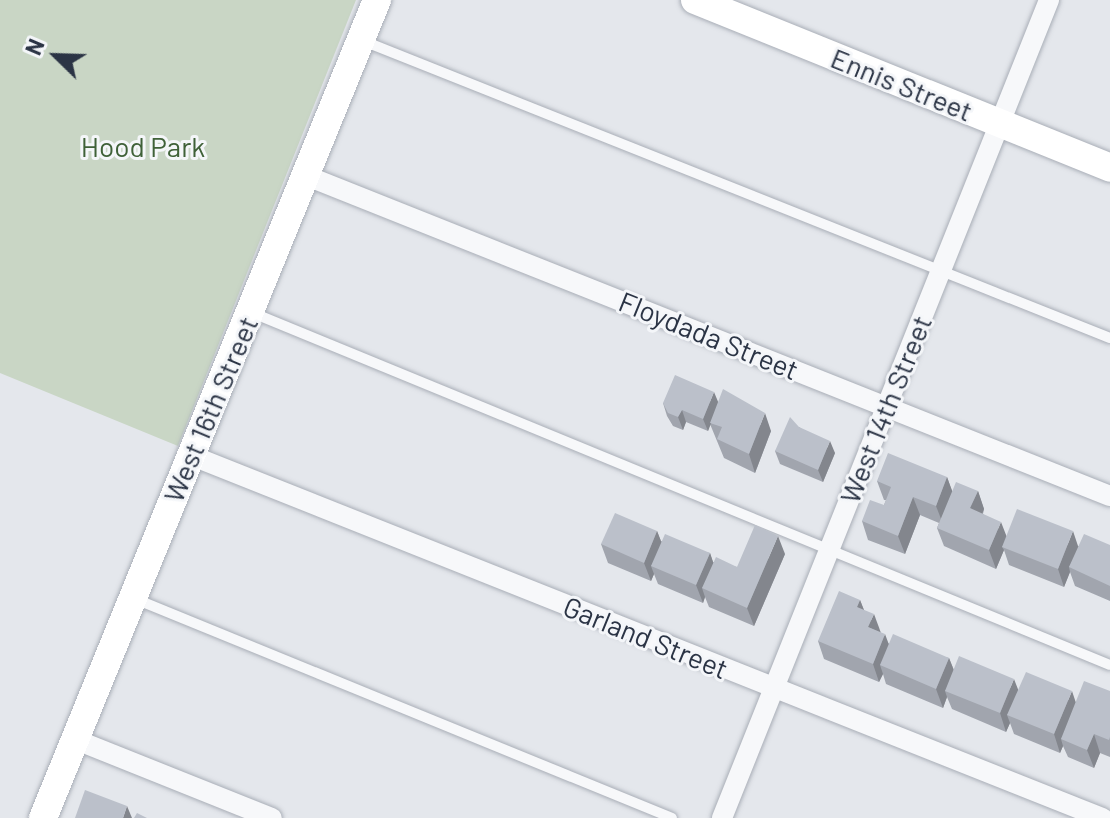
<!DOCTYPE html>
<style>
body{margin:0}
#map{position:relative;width:1110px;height:818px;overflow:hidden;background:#e4e7ec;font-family:Barlow,sans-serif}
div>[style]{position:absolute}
.green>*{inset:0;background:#c9d6c5}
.roads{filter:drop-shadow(0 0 2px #a9aeb7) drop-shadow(0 0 2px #a9aeb7)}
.lane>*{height:10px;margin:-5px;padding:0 5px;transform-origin:5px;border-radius:5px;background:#f7f8fa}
.street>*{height:20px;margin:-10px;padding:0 10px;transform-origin:10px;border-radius:10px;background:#f7f8fa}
.secondary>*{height:28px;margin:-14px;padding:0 14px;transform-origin:14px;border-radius:14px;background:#fff}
.wall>*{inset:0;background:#a1a5ae}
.shaded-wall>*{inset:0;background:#83868d}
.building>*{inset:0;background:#bbc0ca}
span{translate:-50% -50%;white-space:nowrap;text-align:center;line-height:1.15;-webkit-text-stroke:6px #f4f6f9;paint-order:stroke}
.street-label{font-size:28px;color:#2b3445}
.park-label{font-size:28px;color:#3f6138}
.north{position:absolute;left:16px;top:16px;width:80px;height:80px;-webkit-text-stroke:6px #f4f6f9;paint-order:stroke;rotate:293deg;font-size:22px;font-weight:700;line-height:32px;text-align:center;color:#2b3445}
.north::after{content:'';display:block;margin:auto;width:28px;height:36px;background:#2b3445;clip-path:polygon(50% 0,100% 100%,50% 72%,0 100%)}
</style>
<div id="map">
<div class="green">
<div style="clip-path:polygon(0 0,356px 0,178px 446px,0 373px)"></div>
</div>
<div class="roads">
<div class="lane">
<div style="left:361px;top:40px;width:806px;rotate:21.7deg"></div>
<div style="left:253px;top:313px;width:926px;rotate:22.33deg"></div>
<div style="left:133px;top:598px;width:582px;rotate:22.2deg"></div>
</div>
<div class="street">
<div style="left:307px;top:176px;width:864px;rotate:21.73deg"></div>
<div style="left:190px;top:455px;width:982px;rotate:21.7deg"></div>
<div style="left:74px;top:739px;width:213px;rotate:21.8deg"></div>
<div style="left:722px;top:818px;width:881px;rotate:-68.21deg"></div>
</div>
<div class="secondary">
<div style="left:695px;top:0;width:448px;rotate:22deg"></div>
<div style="left:43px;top:818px;width:884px;rotate:-67.79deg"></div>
</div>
</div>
<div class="wall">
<div style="clip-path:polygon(718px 402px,771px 431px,755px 473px,724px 458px,710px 424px,708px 431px,686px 422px,683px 430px,673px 426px,667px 416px,663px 403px)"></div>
<div style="clip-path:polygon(799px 427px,835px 453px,823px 482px,780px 464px,775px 451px)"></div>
<div style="clip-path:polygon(947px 477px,952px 491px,978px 491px,984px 509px,983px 514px,1006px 536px,1078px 546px,1110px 545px,1110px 601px,1075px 586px,1070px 572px,1064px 587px,1009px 565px,1004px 550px,996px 569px,944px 546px,937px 528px,939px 523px,920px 515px,905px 554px,868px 540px,862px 521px,884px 505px,886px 500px,884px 500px,877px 481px)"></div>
<div style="clip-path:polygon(657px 531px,661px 541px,710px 553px,713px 562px,737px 567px,785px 554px,754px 626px,709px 607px,705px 597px,703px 603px,658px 584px,654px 574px,651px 581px,608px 563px,601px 544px)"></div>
<div style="clip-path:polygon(860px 600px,864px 610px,889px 644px,949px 658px,954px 670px,1018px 690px,1076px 702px,1110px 691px,1110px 757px,1100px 753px,1094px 768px,1068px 757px,1063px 746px,1060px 753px,1014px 734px,1010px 723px,1006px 732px,952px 709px,947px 697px,943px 708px,886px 684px,883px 674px,879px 682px,824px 659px,818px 641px)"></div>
</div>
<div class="shaded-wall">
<div style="clip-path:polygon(714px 392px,719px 404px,708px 431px,703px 419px)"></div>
<div style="clip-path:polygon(682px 410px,686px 422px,683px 430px,678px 417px)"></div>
<div style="clip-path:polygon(765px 413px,771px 431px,755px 473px,749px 454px)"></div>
<div style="clip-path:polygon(830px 441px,835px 453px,823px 482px,818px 470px)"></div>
<div style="clip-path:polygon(947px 477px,954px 496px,943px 524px,936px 506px)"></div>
<div style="clip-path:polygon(978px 491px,984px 509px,977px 527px,970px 508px)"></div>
<div style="clip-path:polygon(913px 497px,920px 515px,905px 554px,898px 536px)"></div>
<div style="clip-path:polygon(1001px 522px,1008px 540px,1002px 547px,1004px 550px,996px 569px,989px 550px)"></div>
<div style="clip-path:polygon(657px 531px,664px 549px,651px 566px,654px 574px,651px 581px,644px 563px)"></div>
<div style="clip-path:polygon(1073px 531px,1079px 549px,1069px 567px,1070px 572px,1064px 587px,1058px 569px)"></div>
<div style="clip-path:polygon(778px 536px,785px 554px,754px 626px,747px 608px)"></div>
<div style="clip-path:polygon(710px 553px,716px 571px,702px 588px,705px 597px,703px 603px,696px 585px)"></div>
<div style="clip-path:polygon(860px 600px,867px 618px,857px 607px)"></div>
<div style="clip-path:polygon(874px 614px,881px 633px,868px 627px)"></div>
<div style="clip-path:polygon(885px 634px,892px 653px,880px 665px,883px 674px,879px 682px,873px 664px)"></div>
<div style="clip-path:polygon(949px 658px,956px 676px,945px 691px,947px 697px,943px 708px,936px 689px)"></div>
<div style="clip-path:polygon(1014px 679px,1021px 697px,1007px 715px,1010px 723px,1006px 732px,1000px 713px)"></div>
<div style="clip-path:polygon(1072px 691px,1078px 709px,1061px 739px,1063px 746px,1060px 753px,1054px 734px)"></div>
<div style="clip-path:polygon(1094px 734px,1100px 753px,1094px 768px,1087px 750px)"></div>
<div style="clip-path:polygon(127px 806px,132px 818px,123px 818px)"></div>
</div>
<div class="building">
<div style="clip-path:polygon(675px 375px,714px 392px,703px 419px,682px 410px,678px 417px,668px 413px,663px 403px)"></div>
<div style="clip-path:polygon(723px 389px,765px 413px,749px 454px,717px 439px,722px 427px,710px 423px)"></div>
<div style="clip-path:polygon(790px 417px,799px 427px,830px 441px,818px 470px,775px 451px)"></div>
<div style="clip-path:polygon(888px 453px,947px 477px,936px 506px,913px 497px,898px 536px,862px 521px,870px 500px,884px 505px,891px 487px,877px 481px)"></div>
<div style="clip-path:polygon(956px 482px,978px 491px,970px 508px,1001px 522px,989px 550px,937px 528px)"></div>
<div style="clip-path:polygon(1017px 509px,1073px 531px,1058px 569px,1002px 547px)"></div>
<div style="clip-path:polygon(615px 513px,657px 531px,644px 563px,601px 544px)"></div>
<div style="clip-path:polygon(755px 525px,778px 536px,747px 608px,702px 588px,716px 557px,737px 567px)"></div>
<div style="clip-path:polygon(665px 534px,710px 553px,696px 585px,651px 566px)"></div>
<div style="clip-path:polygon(1084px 534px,1110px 545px,1110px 586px,1069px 567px)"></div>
<div style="clip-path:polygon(839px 591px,860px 600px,857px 607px,874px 614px,868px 627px,885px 634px,873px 664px,818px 641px)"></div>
<div style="clip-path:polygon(893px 634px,949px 658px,936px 689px,880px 665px)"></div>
<div style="clip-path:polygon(959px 656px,1014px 679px,1000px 713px,945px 691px)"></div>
<div style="clip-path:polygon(1026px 672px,1072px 691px,1054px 734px,1007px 715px)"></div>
<div style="clip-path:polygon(1084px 681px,1110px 691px,1110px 737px,1109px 740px,1094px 734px,1087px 750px,1061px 739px)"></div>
<div style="clip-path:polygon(85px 790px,127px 806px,123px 818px,75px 818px)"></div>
<div style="clip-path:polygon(137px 813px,147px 818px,134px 818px)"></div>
</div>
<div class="street-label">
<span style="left:902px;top:84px;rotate:22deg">Ennis Street</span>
<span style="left:709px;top:335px;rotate:22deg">Floydada Street</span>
<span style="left:210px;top:409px;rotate:-67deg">West 16th Street</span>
<span style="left:885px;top:409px;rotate:-68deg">West 14th Street</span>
<span style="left:646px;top:637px;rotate:22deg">Garland Street</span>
</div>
<div class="park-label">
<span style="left:143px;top:146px">Hood Park</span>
</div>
<div class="north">N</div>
</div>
